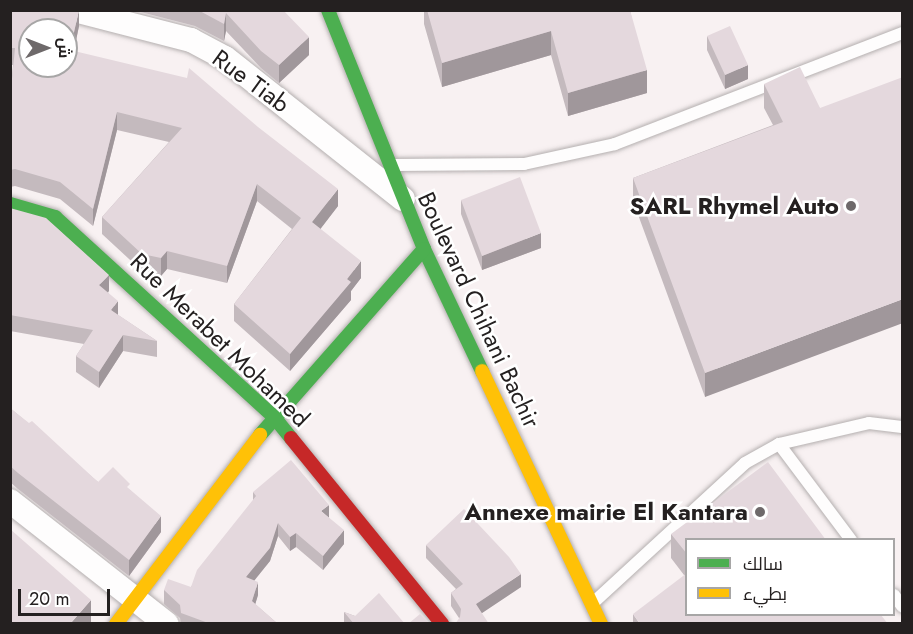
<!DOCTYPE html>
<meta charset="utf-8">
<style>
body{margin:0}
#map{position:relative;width:913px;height:634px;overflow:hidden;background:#f8f1f2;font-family:Jost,Cairo,sans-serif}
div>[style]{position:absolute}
.roads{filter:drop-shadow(0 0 2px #b4afaf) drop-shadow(0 0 2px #b4afaf)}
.lane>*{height:12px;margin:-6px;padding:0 6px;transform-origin:6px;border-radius:6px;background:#fefdfd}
.street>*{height:24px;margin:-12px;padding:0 12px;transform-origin:12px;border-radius:12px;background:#fefdfd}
.fast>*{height:14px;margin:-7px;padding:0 7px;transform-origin:7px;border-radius:7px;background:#4caf50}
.slow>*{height:14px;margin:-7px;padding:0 7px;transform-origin:7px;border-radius:7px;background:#ffc107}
.jam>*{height:14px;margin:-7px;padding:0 7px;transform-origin:7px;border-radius:7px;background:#c62828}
.wall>*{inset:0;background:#c4babe}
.shaded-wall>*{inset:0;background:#a0979b}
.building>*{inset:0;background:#e4d8dd}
.dots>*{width:16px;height:16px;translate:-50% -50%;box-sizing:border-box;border:3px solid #fff;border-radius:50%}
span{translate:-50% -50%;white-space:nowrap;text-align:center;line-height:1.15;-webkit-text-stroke:5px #fff;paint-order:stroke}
.street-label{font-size:24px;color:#242020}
.poi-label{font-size:24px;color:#242020;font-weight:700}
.right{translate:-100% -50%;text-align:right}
.frame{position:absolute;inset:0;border:12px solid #242020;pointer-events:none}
.legend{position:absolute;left:685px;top:538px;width:210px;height:78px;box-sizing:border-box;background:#fff;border:2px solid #a7a6a6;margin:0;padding:8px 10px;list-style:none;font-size:18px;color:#242020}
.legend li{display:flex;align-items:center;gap:12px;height:30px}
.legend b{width:30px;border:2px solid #a7a6a6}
.north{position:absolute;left:18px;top:18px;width:60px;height:60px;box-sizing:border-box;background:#fff;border:2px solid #a7a6a6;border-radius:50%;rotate:90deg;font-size:16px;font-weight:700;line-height:24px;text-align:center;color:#242020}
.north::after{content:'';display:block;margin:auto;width:21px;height:27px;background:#6e696a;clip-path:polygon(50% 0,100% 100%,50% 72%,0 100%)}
.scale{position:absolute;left:18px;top:589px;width:92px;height:27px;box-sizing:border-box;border:3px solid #242020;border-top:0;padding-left:8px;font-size:18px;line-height:21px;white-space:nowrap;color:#242020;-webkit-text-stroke:4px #fff;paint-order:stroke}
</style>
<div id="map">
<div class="roads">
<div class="lane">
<div style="left:393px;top:165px;width:131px;rotate:-0.4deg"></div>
<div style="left:524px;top:164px;width:93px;rotate:-12.4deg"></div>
<div style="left:615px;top:144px;width:308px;rotate:-21.1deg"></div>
<div style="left:779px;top:444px;width:120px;rotate:53.1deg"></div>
<div style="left:894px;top:595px;width:14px;rotate:54deg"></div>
<div style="left:594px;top:602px;width:205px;rotate:-42.6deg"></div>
<div style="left:745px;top:463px;width:39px;rotate:-29deg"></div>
<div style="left:779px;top:444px;width:92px;rotate:-13.1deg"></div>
<div style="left:869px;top:423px;width:33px;rotate:7deg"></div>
</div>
<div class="street">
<div style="left:74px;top:10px;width:121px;rotate:14.4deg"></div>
<div style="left:191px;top:40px;width:38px;rotate:28deg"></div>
<div style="left:225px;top:58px;width:227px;rotate:38.4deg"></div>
<div style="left:10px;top:501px;width:199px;rotate:38.1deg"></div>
</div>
<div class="fast">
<div style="left:328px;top:10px;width:258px;rotate:68.1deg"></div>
<div style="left:424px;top:249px;width:135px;rotate:64.6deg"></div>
<div style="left:10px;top:204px;width:47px;rotate:16.1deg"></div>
<div style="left:55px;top:217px;width:297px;rotate:42.4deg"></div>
<div style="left:274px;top:417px;width:27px;rotate:51deg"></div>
<div style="left:260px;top:435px;width:248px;rotate:-48.6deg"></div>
</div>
<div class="slow">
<div style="left:482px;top:371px;width:280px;rotate:64.8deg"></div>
<div style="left:116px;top:624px;width:238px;rotate:-52.7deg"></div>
</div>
<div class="jam">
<div style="left:291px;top:438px;width:240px;rotate:50.9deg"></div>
</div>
</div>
<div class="wall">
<div style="clip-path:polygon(10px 10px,79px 26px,74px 51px,338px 206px,320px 229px,361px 278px,351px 291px,351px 300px,290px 371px,234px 321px,234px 304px,292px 229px,257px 201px,227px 283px,167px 269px,161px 276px,142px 271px,102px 234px,102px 217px,169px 142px,117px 130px,93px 226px,60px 199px,15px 186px,10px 187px,10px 99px,13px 65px,10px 65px)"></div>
<div style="clip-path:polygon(133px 10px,283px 10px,309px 55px,279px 83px,261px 68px,226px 31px,224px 41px,195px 26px)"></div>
<div style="clip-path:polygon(424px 10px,630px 10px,647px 93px,568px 116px,551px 55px,442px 87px,424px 24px)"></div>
<div style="clip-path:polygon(707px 36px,748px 79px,725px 89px,707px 50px)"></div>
<div style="clip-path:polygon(764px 84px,820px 108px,705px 397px,633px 201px,633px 178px,773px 125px,764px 108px)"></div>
<div style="clip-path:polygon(461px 200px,541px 248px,482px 270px,461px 214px)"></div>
<div style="clip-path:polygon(10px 208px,109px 291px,108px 292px,118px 315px,157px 341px,157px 357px,123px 351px,99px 388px,76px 372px,76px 356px,84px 344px,10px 331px)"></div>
<div style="clip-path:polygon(10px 408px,98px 482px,130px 490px,161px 532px,129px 576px,18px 489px,10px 482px)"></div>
<div style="clip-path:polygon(253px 492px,329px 518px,344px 544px,323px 570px,296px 547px,290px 551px,278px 536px,270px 561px,254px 580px,258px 595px,255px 604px,278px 624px,181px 624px,180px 618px,164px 604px,164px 590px,191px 587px,253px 501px)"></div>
<div style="clip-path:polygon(671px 534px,687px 540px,687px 615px,684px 575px,671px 558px)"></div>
<div style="clip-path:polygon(426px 545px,521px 587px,482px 613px,459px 618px,451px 606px,451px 593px,456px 589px,426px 558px)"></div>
<div style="clip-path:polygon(344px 612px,355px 616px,405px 624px,344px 624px)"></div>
<div style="clip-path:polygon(633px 614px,640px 624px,633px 624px)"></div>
</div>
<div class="shaded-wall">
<div style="clip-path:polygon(79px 10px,79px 26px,70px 68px,70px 50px)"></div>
<div style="clip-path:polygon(226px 13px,226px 31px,224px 41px,224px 24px)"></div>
<div style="clip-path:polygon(551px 31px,551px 55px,442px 87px,442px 63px)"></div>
<div style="clip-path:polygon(309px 37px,309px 55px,279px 83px,279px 65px)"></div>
<div style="clip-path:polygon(748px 65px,748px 79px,725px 89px,725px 75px)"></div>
<div style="clip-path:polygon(647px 70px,647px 93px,568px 116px,568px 93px)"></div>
<div style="clip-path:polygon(117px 112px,117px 130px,93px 226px,93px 209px)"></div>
<div style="clip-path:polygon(257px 184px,257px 201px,227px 283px,227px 266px)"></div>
<div style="clip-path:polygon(338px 189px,338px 206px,312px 240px,312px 222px)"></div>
<div style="clip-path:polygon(541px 233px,541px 248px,482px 270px,482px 256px)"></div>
<div style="clip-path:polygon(167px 251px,167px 269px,161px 276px,161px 258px)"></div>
<div style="clip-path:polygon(361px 261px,361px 278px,351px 291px,351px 300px,290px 371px,290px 354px)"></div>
<div style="clip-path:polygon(109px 275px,109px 291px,99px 301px,99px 285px)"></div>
<div style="clip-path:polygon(903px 299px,903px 323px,705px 397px,705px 373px)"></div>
<div style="clip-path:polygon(118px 301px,118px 317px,111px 310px)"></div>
<div style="clip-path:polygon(123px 335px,123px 351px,99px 388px,99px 372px)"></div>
<div style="clip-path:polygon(329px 505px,329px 518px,321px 511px)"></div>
<div style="clip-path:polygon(161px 516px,161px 532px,129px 576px,129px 560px)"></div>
<div style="clip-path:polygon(278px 523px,278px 536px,270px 561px,246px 591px,246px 577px)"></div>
<div style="clip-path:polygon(344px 530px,344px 544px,323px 570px,323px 556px)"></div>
<div style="clip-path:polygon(296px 533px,296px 547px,290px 551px,290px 537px)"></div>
<div style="clip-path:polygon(521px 574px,521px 587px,476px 617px,476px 604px)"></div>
<div style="clip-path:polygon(258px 582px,258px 595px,252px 615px,252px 601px)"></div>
<div style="clip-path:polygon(91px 600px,91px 623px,70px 624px)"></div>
</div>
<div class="building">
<div style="clip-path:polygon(evenodd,10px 10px,79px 10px,70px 50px,187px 78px,189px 68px,258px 127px,338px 189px,312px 222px,361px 261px,347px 279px,351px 282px,290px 354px,234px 304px,301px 218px,257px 184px,227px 266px,167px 251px,161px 258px,142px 254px,102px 217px,182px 128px,117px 112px,93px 209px,60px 182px,15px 169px,10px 170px,10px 99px,15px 48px,10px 48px,10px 10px,30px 30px,66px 30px,66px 66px,30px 66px,30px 30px)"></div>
<div style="clip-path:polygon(198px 10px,283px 10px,309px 37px,279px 65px,261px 51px,226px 13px,224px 24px)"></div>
<div style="clip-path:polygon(427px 10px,630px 10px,647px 70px,568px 93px,551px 31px,442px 63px)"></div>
<div style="clip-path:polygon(730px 26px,748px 65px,725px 75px,707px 36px)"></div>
<div style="clip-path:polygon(800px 67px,820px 108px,903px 77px,903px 299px,705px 373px,633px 178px,783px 122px,764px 84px)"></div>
<div style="clip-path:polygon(520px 177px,541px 233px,482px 256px,461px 200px)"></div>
<div style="clip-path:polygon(10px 208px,46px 218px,109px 275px,99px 285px,118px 301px,111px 310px,157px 341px,123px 335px,99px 372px,76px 356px,93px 330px,10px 315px)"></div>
<div style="clip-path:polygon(10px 408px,29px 423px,32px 421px,98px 482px,113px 467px,130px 484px,127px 487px,161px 516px,129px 560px,18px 473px,10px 466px)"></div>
<div style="clip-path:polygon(291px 460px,329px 505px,321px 511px,344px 530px,323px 556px,296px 533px,290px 537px,278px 523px,270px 548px,246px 577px,258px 582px,252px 601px,278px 624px,211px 624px,181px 613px,180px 605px,164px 590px,168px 579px,191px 587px,197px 570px,256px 496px,253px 492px)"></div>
<div style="clip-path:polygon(768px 462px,826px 540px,687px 540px,687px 554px,671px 534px)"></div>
<div style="clip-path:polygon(464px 509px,509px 557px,521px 574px,476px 604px,489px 624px,455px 624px,460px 617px,461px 609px,451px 593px,463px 584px,426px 545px)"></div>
<div style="clip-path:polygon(10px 529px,91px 600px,70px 624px,10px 624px)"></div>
<div style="clip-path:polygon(687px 573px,687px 615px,881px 615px,888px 624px,640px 624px,633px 614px)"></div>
<div style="clip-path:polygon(379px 593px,405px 624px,354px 624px,344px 612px,355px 616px)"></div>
<div style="clip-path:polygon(420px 614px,430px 624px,408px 624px)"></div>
</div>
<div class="dots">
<div style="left:851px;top:206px;background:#6e696a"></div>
<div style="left:760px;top:512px;background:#6e696a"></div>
</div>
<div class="street-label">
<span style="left:251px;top:81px;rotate:36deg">Rue Tiab</span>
<span style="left:479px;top:310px;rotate:65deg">Boulevard Chihani Bachir</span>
<span style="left:220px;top:340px;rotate:44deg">Rue Merabet Mohamed</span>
</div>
<div class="poi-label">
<span class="right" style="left:839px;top:206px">SARL Rhymel Auto</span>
<span class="right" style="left:748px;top:512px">Annexe mairie El Kantara</span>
</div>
<div class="frame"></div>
<ul class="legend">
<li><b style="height:8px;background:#4caf50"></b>سالك</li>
<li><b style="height:8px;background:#ffc107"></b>بطيء</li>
</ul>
<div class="north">ش</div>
<div class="scale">20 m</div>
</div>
